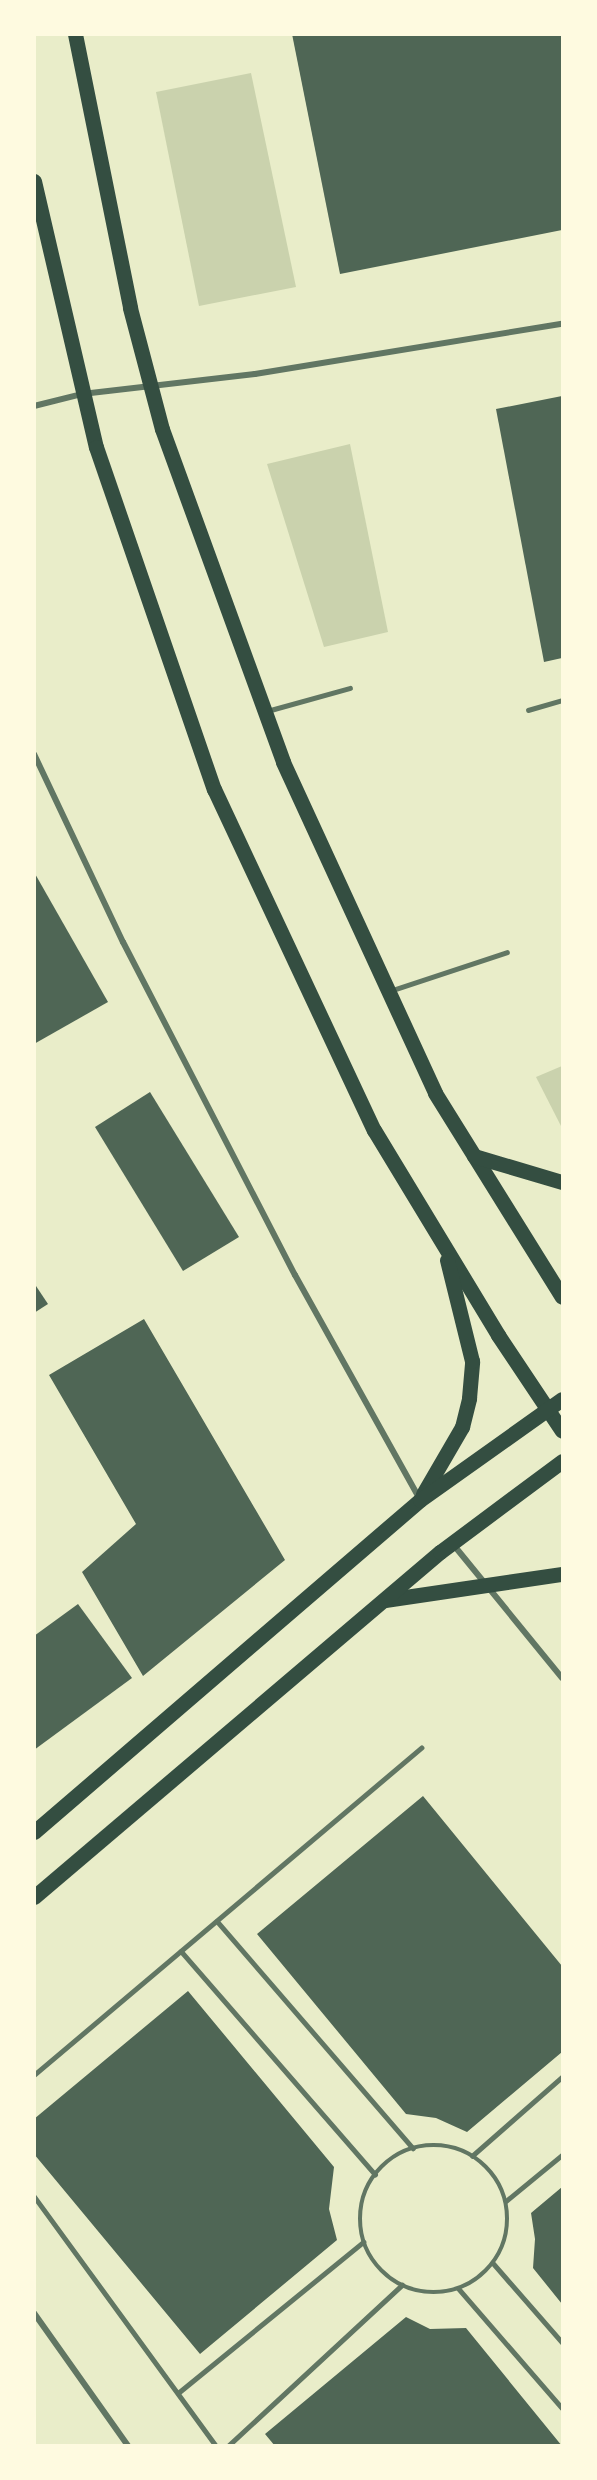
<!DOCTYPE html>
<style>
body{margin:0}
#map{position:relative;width:597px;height:2480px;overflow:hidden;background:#e9edc9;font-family:Montserrat,sans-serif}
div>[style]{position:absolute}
.green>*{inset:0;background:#cad2ad}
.building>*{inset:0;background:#4f6655}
.service>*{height:4.5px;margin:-2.25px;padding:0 2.25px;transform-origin:2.25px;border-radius:2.25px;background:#617663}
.service>.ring{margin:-2.25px;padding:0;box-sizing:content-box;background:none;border:4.5px solid #617663;border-radius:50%}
.minor>*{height:6px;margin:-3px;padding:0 3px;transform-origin:3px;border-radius:3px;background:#617663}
.primary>*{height:15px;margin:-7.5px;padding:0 7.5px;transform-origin:7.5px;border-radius:7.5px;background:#344e41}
span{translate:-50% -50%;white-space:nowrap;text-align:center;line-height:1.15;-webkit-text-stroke:4.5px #fefae0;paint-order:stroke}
.frame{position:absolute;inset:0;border:36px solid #fefae0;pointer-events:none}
</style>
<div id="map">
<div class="green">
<div style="clip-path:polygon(251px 73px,296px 287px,199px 306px,156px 92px)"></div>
<div style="clip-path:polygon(350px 444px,388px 632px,324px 647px,267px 464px)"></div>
<div style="clip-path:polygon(562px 1066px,562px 1128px,536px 1077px)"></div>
</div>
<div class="building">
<div style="clip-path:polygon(292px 34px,562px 34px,562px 230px,340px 274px)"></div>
<div style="clip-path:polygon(562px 396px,562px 658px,544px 662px,496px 409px)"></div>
<div style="clip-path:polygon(34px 872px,108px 1002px,34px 1044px)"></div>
<div style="clip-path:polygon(150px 1092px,239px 1237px,183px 1271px,95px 1127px)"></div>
<div style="clip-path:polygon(34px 1283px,48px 1304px,34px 1313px)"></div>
<div style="clip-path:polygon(144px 1319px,285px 1560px,143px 1676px,82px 1572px,136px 1524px,49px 1375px)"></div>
<div style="clip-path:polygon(78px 1604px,132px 1678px,34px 1750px,34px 1636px)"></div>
<div style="clip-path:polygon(423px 1796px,562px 1966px,562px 2052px,467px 2132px,436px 2118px,406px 2114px,257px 1934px)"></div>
<div style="clip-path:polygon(188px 1991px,334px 2167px,329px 2209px,337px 2240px,200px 2354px,34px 2154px,34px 2119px)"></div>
<div style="clip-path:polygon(562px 2187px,562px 2304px,533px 2268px,535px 2239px,531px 2213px)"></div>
<div style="clip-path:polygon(406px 2317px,430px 2329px,466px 2328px,562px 2446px,275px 2446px,265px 2434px)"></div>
</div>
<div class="service">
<div style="left:528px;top:710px;width:35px;rotate:-16deg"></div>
<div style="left:267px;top:711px;width:86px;rotate:-15.5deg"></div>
<div style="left:390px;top:991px;width:123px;rotate:-18.4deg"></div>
<div style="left:217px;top:1921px;width:300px;rotate:49.2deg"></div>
<div style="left:181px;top:1951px;width:296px;rotate:49deg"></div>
<div style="left:34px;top:2075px;width:507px;rotate:-40.2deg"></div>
<div class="ring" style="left:360px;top:2145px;width:143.5px;height:143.5px"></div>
<div style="left:472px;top:2156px;width:120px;rotate:-41.3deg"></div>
<div style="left:34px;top:2196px;width:309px;rotate:53.9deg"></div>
<div style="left:506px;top:2201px;width:72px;rotate:-39.4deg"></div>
<div style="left:493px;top:2263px;width:105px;rotate:48.9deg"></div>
<div style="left:459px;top:2289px;width:157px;rotate:49.1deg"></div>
<div style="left:178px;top:2393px;width:239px;rotate:-39.2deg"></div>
<div style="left:228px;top:2446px;width:237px;rotate:-42.8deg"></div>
</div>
<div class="minor">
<div style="left:34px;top:406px;width:49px;rotate:-14deg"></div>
<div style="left:82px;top:394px;width:174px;rotate:-6.6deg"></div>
<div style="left:255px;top:374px;width:311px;rotate:-9.3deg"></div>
<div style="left:34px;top:754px;width:208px;rotate:64.7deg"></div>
<div style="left:123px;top:942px;width:375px;rotate:62.7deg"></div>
<div style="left:295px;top:1275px;width:257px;rotate:60.9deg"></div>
<div style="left:452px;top:1543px;width:174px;rotate:50.8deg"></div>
<div style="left:34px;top:2313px;width:163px;rotate:54.7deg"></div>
</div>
<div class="primary">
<div style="left:75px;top:34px;width:279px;rotate:78.6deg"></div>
<div style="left:130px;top:308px;width:125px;rotate:75.2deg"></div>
<div style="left:162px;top:429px;width:354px;rotate:70deg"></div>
<div style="left:283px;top:762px;width:364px;rotate:65.3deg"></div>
<div style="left:435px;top:1093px;width:240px;rotate:58.1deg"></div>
<div style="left:34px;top:181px;width:273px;rotate:76.9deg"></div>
<div style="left:96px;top:447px;width:362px;rotate:71deg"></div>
<div style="left:214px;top:789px;width:377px;rotate:64.9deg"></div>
<div style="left:374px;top:1130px;width:240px;rotate:58.8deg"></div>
<div style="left:498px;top:1335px;width:115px;rotate:56.3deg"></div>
<div style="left:474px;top:1156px;width:92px;rotate:16.5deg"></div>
<div style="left:423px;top:1494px;width:78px;rotate:-59.8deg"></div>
<div style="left:462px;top:1427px;width:30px;rotate:-76deg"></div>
<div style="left:469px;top:1398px;width:37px;rotate:-85deg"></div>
<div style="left:472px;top:1361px;width:104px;rotate:-103.9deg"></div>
<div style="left:385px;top:1600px;width:179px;rotate:-8.4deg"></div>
<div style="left:34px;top:1832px;width:509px;rotate:-40.7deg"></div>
<div style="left:420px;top:1500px;width:174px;rotate:-35.4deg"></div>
<div style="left:34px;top:1897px;width:533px;rotate:-40.36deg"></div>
<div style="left:440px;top:1552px;width:152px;rotate:-36.7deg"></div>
</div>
<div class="frame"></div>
</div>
